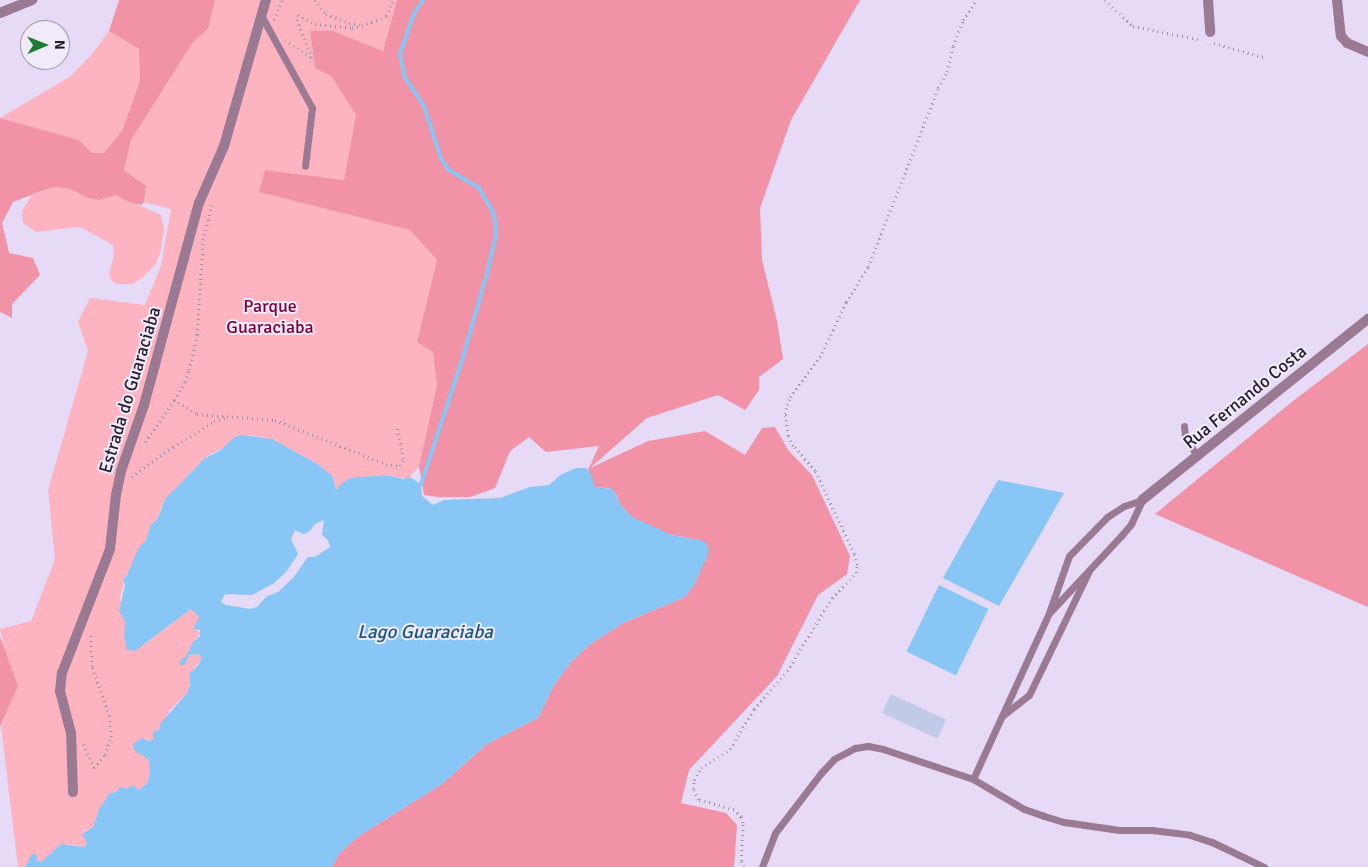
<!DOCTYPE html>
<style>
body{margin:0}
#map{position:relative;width:1368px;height:867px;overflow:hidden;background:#e6daf7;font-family:Signika,sans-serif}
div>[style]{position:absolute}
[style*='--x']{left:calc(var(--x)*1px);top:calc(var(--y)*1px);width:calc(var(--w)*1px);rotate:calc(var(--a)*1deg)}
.green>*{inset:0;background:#feb3c1}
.forest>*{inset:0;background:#f192a6}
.water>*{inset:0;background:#87c6f5;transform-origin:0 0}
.stream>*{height:4px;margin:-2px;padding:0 2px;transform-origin:2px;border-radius:2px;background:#87c6f5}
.building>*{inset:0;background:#c1cae6;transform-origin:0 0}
.path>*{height:2.5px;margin-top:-1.25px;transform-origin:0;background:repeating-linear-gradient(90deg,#9c93a9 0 1px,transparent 0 5px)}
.lane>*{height:7px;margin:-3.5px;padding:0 3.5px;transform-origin:3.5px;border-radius:3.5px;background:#9a7a92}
.street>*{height:10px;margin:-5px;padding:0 5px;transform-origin:5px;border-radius:5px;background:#9a7a92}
span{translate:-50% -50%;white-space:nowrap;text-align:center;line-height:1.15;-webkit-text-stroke:4px #f1eafb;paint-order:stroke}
.park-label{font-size:18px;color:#770132}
.street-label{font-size:18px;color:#221d28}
.water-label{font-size:19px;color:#1a577e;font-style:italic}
.north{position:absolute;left:20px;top:20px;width:50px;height:50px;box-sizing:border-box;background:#f1eafb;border:1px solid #9e98a7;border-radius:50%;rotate:89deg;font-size:14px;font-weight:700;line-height:20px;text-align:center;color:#221d28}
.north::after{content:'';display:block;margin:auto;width:18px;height:22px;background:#1a7e32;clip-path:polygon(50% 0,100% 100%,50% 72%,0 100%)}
</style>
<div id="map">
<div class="green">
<i style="clip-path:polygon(215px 0,397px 0,383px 51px,333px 31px,310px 31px,315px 68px,331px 76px,356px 115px,344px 180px,265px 170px,260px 192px,410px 230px,437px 260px,417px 342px,433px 352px,437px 385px,419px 466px,408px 479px,386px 475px,361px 477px,336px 491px,334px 479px,319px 465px,272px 439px,249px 435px,209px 455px,193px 470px,163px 502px,158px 518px,150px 526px,146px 540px,125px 577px,120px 598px,125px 622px,125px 645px,142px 646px,191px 609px,194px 610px,200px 619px,193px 628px,201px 633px,193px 642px,186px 656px,181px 660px,189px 655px,199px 654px,201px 656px,200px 663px,195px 666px,187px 693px,169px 711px,161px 730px,153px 735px,153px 740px,138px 741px,133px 745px,148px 759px,150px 768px,148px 782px,139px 790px,131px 786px,128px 789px,110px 793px,99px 809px,93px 827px,83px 832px,87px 844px,84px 847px,68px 844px,58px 846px,41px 863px,37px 858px,30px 858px,25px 867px,18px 867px,1px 726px,18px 686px,6px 658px,0 629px,31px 621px,55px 560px,48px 490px,88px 351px,78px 322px,90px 298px,145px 305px,161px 266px,171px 209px,144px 202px,146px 186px,124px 170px,131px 140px,193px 42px,208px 29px)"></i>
<i style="clip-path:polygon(109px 31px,139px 49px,140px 81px,122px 131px,104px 153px,92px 153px,79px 140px,0 118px,71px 76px,93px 53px)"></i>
<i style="clip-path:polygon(56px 187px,70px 189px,88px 198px,99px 200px,116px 195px,161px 215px,164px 229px,160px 253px,156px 264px,142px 278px,132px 284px,117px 284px,111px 280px,109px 274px,114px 255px,113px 245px,82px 228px,76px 227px,36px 232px,23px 223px,22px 211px,31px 196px,44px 190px)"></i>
</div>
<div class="forest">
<i style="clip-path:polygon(119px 0,215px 0,208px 29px,193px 42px,131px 140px,124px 170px,146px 186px,144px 202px,141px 205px,129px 202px,116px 195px,99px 200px,88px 198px,70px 189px,56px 187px,44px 190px,13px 202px,2px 223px,9px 253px,33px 258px,40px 275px,12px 304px,12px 318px,0 312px,0 118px,79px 140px,92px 153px,104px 153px,122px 131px,140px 81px,139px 49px,109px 31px)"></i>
<i style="clip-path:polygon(397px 0,860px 0,791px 120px,760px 208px,762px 260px,777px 321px,783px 359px,759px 377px,759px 390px,745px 410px,718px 395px,647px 418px,590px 468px,648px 441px,705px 431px,745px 455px,762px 428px,775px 427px,788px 450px,812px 475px,850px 556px,847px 574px,818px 595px,777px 676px,689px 770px,681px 803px,726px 813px,737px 825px,734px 867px,332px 867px,338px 855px,356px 838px,442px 784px,487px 744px,538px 718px,554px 685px,571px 662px,589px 645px,623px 623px,685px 597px,694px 585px,700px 572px,704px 541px,672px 535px,649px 527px,632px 517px,620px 504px,616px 494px,609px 488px,595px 487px,588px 470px,599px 446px,546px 452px,529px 437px,510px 451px,495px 488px,470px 497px,438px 497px,424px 495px,419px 466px,437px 385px,433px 352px,417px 342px,437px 260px,410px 230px,259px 192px,265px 170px,344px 180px,356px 115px,331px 76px,315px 68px,310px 31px,333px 31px,383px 51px)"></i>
<i style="clip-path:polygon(1368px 344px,1368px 607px,1155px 514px,1293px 401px)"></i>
<i style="clip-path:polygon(0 637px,18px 686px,0 727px)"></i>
</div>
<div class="water">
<i style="clip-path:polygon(evenodd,243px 435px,272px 439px,319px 465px,333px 477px,336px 490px,343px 482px,351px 478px,386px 475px,403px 479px,409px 477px,421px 484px,422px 496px,433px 505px,444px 500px,500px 498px,530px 487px,549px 485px,562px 474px,576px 468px,586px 468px,591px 474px,595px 487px,613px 489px,620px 504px,632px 517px,672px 535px,704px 541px,709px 548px,707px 557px,694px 585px,685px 597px,623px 623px,589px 645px,571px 662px,554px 685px,538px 718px,487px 744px,442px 784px,356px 838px,338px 855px,332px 867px,25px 867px,32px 854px,35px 853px,38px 861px,41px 862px,61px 844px,84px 847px,87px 844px,82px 834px,93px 827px,99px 809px,110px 793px,116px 792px,120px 787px,127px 789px,133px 785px,139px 790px,148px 782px,150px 768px,148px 759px,135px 751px,133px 744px,142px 738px,148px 741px,153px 740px,153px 731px,160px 730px,160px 724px,187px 693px,190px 685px,190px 673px,200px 663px,201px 656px,198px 654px,189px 655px,186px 663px,182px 666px,179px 662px,186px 656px,193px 642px,200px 636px,200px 630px,193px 629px,199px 617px,191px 609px,135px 651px,127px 650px,124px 637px,125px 622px,119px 611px,125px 585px,123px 579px,127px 575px,138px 549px,146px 540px,150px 526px,158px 518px,165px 499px,205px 458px,221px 450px,234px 437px,243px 435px,324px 520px,322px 535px,328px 540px,330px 547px,315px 557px,308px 557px,293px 578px,278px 592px,267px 596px,257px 607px,250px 609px,226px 605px,221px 602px,225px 594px,252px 595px,274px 583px,286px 572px,298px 554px,291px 539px,295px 530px,303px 534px,309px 532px,315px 524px,324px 520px)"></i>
<i style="clip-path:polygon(998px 480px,1064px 493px,999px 606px,943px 578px)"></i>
<i style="left:939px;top:585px;width:55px;height:74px;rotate:26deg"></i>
</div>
<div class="stream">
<i style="--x:421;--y:484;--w:134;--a:-71.7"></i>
<i style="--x:463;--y:357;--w:91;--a:-74.1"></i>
<i style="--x:488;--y:269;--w:36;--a:-77"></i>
<i style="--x:496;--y:234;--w:20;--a:-96"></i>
<i style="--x:494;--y:214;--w:30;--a:-120"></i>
<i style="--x:479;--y:188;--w:35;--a:-149"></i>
<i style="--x:449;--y:170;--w:14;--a:-126"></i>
<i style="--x:441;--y:159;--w:56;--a:-107.8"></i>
<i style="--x:424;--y:106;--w:34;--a:-124"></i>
<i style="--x:405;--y:78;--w:25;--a:-102"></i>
<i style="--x:400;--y:54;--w:43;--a:-71.1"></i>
<i style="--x:414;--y:13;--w:16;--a:-55"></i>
</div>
<div class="building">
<i style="left:891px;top:694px;width:61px;height:21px;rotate:25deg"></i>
</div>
<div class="path">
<i style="--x:315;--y:0;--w:18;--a:52"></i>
<i style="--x:326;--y:14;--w:25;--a:21"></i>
<i style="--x:349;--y:23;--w:11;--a:10"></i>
<i style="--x:1105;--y:0;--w:38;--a:43"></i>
<i style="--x:1133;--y:26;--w:70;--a:11.5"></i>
<i style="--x:274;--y:20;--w:22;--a:-68"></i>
<i style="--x:285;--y:40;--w:32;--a:34"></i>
<i style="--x:312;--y:58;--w:40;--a:-112"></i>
<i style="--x:297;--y:21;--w:6;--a:-81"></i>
<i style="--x:298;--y:15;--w:19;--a:28"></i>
<i style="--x:315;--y:24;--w:37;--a:6"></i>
<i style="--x:352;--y:28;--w:30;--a:-17"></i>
<i style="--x:381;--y:19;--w:6;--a:-31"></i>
<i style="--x:386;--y:16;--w:17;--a:-66"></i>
<i style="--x:1214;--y:43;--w:55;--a:15.8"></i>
<i style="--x:174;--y:400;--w:27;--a:31"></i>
<i style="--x:197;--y:414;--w:78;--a:4.4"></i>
<i style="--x:275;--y:420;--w:119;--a:21.6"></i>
<i style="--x:386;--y:464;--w:14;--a:8"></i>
<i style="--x:400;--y:466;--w:8;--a:-67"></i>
<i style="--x:403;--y:459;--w:33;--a:-101"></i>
<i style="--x:145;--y:442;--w:51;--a:-55.4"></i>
<i style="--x:174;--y:400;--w:21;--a:-59"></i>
<i style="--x:185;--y:382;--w:13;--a:-72"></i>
<i style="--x:189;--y:370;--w:36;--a:-77"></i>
<i style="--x:197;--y:335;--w:95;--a:-86.4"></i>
<i style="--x:203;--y:240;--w:36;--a:-76"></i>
<i style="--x:132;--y:477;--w:51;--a:-36.2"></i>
<i style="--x:173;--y:447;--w:49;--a:-32.4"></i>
<i style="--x:214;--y:421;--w:13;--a:-18"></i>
<i style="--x:84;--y:744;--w:26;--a:67"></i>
<i style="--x:94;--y:768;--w:17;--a:-50"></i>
<i style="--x:105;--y:755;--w:19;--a:-72"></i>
<i style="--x:111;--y:737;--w:21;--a:-95"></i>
<i style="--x:109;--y:716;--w:52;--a:-109.1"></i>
<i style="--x:92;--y:667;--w:33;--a:-93"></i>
<i style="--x:744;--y:867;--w:7;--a:-117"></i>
<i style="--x:741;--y:861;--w:38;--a:-87"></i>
<i style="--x:743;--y:823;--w:6;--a:-108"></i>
<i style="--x:741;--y:817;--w:10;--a:-135"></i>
<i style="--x:734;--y:810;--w:37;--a:-164"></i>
<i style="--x:698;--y:800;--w:12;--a:-114"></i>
<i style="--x:693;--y:789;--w:9;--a:-84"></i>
<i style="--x:694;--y:780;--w:14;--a:-60"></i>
<i style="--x:701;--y:768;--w:35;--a:-33"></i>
<i style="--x:730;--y:749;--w:47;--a:-59"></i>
<i style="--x:754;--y:709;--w:50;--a:-49"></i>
<i style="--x:787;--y:671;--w:86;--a:-58.3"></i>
<i style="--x:832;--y:598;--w:35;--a:-46"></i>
<i style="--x:856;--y:573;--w:8;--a:-83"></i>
<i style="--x:857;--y:565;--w:11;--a:-105"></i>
<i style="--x:854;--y:554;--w:92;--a:-115.2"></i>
<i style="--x:815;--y:471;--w:33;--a:-131"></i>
<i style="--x:793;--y:446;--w:11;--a:-117"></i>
<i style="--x:788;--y:436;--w:22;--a:-98"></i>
<i style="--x:785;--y:414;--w:9;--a:-77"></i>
<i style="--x:787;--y:405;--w:9;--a:-69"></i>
<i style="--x:790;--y:397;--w:54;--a:-54"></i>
<i style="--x:822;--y:353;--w:56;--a:-64.8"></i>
<i style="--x:846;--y:302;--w:41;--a:-57.8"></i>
<i style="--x:868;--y:267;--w:192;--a:-68.6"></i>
<i style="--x:938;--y:88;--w:18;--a:-61"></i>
<i style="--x:947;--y:72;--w:27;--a:-77"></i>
<i style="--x:953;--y:46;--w:28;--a:-69"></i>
<i style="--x:963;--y:20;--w:24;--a:-57"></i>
</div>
<div class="lane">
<i style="--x:262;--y:17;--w:104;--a:61.2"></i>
<i style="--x:312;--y:108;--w:58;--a:96.9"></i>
<i style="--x:1184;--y:426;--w:9;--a:84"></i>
<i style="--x:1185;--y:435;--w:25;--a:61"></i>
<i style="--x:1051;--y:611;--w:103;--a:-47"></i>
<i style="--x:1121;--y:536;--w:16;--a:-50"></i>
<i style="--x:1131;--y:524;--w:26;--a:-65"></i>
<i style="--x:1002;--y:716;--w:34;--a:-38"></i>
<i style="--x:1029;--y:695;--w:136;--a:-64.2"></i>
<i style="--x:973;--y:779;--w:59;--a:30.5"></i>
<i style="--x:1024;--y:809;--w:21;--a:19"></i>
<i style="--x:1044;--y:816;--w:21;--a:17"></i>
<i style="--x:1064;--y:822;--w:56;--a:8.3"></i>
<i style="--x:1119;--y:830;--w:33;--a:0"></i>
<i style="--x:1152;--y:830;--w:38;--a:7"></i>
<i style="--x:1190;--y:835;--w:23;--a:18"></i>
<i style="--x:1212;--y:842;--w:58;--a:25.7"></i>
<i style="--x:762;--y:867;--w:36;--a:-69"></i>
<i style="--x:775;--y:833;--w:76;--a:-52.5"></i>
<i style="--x:821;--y:773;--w:19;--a:-47"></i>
<i style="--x:834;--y:759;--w:24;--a:-28"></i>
<i style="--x:855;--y:748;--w:13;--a:-9"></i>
<i style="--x:868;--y:746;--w:15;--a:11"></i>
<i style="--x:883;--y:749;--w:95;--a:18.4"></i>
<i style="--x:973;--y:779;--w:183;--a:-65.4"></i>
<i style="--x:1049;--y:613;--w:60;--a:-70.7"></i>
<i style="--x:1069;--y:556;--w:54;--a:-45.7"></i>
<i style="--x:1107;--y:517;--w:20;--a:-33"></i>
<i style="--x:1124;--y:506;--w:19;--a:-18"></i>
</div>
<div class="street">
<i style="--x:1208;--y:0;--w:32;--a:86"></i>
<i style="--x:1337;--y:0;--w:36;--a:84"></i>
<i style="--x:1341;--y:36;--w:9;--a:49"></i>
<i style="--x:1347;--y:43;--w:23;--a:23"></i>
<i style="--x:0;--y:13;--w:35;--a:-22"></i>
<i style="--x:1142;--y:500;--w:290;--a:-38.7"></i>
<i style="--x:73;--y:792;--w:59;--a:-91.9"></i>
<i style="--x:71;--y:733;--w:43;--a:-104.7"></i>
<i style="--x:60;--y:691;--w:18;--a:-84"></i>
<i style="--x:62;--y:673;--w:133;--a:-68.8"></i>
<i style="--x:110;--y:549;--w:54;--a:-83.7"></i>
<i style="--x:116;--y:495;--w:25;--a:-78"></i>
<i style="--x:121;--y:471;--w:70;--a:-70.8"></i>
<i style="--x:144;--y:405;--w:209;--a:-74.8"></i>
<i style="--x:199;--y:203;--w:62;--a:-66.3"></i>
<i style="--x:224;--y:146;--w:152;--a:-74"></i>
</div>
<div class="park-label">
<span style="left:270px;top:317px">Parque<br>Guaraciaba</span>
</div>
<div class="street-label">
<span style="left:130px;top:390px;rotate:-73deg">Estrada do Guaraciaba</span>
<span style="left:1245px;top:397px;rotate:-39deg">Rua Fernando Costa</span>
</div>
<div class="water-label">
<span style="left:425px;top:633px">Lago Guaraciaba</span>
</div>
<div class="north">N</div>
</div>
